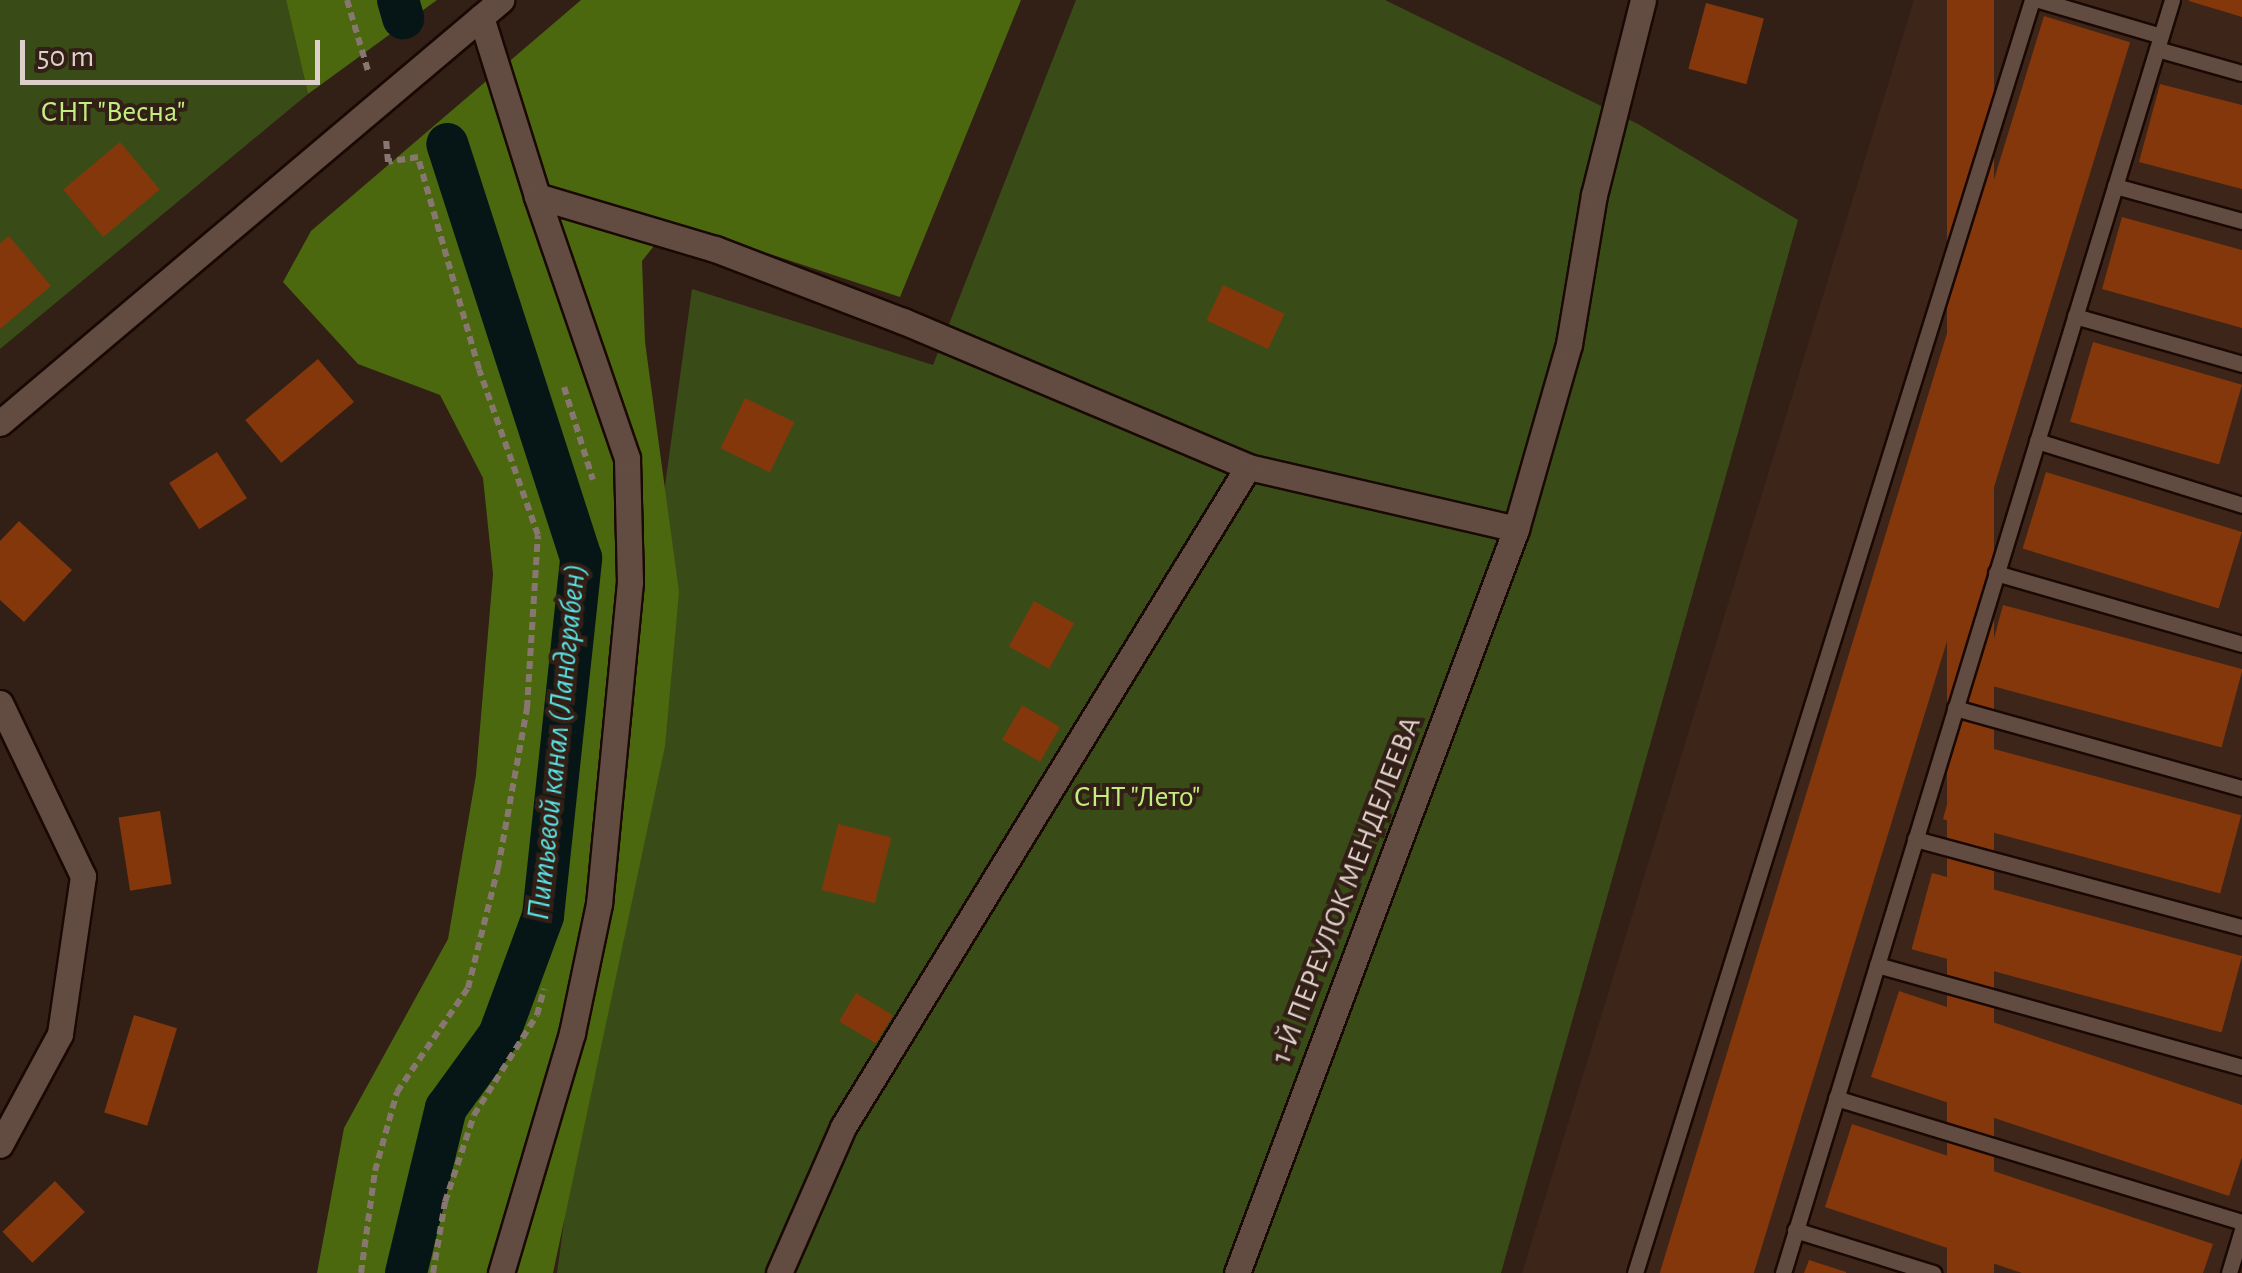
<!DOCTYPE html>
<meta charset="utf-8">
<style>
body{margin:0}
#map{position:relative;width:2242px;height:1273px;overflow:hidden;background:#321f16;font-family:"Alegreya Sans",sans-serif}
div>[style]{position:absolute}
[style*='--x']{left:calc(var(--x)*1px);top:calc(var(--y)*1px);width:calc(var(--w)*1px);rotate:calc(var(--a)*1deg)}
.built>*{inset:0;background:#3e2519}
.green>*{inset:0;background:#394c17}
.forest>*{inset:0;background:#4b680e}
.canal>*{height:42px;margin:-21px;padding:0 21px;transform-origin:21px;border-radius:21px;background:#061617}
.building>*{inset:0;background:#83370a;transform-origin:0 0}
.path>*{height:6px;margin-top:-3px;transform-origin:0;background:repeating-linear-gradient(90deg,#877770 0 8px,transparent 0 13px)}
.roads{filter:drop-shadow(2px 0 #190803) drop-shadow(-2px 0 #190803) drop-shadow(0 2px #190803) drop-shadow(0 -2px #190803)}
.service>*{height:15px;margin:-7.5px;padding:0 7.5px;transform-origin:7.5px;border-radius:7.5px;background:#624c42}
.minor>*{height:25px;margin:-12.5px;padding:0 12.5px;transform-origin:12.5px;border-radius:12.5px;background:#624c42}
.tertiary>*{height:25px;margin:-12.5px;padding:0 12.5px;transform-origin:12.5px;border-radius:12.5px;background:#624c42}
span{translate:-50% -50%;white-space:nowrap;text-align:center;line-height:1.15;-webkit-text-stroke:8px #321f16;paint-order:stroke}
.park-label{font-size:30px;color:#c2ee7f}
.street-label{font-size:30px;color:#ddd0ca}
.water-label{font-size:32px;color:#59e2e4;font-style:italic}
.scale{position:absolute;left:20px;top:40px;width:300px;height:45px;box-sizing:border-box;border:5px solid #ddd0ca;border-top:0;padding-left:12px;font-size:30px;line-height:35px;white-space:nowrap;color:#ddd0ca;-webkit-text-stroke:8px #321f16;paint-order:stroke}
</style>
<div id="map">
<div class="built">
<i style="clip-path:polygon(1914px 0,2242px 0,2242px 1273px,1522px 1273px)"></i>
</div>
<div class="green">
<i style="clip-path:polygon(0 0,286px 0,308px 94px,0 349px)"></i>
<i style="clip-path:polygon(1076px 0,1385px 0,1638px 124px,1798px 220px,1501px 1273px,557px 1273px,692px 289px,933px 365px)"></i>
</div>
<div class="forest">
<i style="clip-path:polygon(286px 0,437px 0,308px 94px)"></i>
<i style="clip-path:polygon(581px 0,1021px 0,900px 297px,673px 222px,642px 261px,645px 342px,679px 592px,665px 746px,553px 1273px,317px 1273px,344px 1128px,448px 939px,476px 775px,493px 574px,483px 478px,440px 395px,358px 364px,283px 282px,311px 231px)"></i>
</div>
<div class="canal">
<i style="--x:398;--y:0;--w:19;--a:74"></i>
<i style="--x:406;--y:1273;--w:170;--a:-76.4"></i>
<i style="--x:446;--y:1108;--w:90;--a:-54"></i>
<i style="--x:499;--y:1035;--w:127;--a:-69.7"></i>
<i style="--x:543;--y:916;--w:360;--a:-83.9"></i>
<i style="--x:581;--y:558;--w:435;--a:-107.9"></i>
</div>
<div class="building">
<i style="left:1947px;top:0;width:47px;height:1334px"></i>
<i style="clip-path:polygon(2242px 0,2242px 17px,2189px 1px,2189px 0)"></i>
<i style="left:1706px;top:3px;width:60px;height:68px;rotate:15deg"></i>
<i style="left:2044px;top:16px;width:90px;height:1316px;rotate:17deg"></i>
<i style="clip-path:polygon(2160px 84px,2242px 105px,2242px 189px,2139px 162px)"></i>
<i style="left:120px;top:142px;width:62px;height:74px;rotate:50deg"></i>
<i style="clip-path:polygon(2122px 217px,2242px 250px,2242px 328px,2102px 289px)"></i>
<i style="clip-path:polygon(9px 236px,51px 286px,0 329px,0 243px)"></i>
<i style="left:1223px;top:285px;width:68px;height:39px;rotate:25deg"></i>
<i style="left:2093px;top:342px;width:155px;height:83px;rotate:16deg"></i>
<i style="left:318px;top:359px;width:56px;height:95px;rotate:50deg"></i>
<i style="left:745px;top:398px;width:55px;height:56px;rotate:26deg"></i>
<i style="left:217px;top:452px;width:55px;height:57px;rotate:57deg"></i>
<i style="left:2046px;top:472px;width:205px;height:80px;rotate:17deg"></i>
<i style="clip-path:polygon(19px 521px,72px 570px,24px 622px,0 600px,0 541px)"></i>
<i style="left:1034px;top:601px;width:46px;height:52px;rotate:29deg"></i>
<i style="left:2003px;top:605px;width:248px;height:81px;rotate:15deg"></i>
<i style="left:1022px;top:705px;width:44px;height:40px;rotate:30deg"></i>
<i style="left:1964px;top:741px;width:287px;height:81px;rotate:15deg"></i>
<i style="left:160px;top:811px;width:74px;height:42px;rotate:81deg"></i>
<i style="left:838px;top:824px;width:55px;height:68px;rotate:14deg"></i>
<i style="left:1932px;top:873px;width:321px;height:79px;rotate:15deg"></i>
<i style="clip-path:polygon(1899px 991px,2242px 1105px,2242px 1157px,2229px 1196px,1871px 1077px)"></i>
<i style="left:856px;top:993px;width:43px;height:33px;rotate:31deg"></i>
<i style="left:134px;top:1015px;width:45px;height:102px;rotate:17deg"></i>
<i style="clip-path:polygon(1852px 1124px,2213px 1244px,2203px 1273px,2022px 1273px,1825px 1207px)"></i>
<i style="left:55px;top:1181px;width:43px;height:73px;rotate:46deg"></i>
<i style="clip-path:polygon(1809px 1260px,1846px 1272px,1846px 1273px,1804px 1273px)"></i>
</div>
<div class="path">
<i style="--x:347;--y:0;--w:74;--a:73.5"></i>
<i style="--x:564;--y:387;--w:97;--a:72.7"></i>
<i style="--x:361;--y:1273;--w:103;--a:-82.2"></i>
<i style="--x:375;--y:1171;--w:82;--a:-74.4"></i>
<i style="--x:397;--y:1092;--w:126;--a:-55.7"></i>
<i style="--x:468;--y:988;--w:124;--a:-76"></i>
<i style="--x:498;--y:868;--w:163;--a:-79.7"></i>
<i style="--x:527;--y:708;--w:173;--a:-86.4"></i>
<i style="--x:538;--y:535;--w:176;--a:-109.6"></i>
<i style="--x:479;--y:369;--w:221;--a:-106.1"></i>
<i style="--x:418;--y:157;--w:30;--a:171"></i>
<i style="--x:388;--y:162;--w:22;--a:-95"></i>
<i style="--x:433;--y:1273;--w:72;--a:-80.4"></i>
<i style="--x:445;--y:1202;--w:92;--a:-71.6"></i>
<i style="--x:474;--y:1115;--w:118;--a:-57.8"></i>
<i style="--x:537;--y:1015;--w:27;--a:-75"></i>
</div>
<div class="roads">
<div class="service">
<i style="--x:2039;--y:0;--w:127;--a:16.4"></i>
<i style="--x:2157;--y:49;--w:88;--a:15.8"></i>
<i style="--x:2115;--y:186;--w:132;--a:15.4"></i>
<i style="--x:2075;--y:316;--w:174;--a:16"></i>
<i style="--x:2037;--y:441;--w:215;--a:17.3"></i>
<i style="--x:1996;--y:573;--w:256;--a:16.1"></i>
<i style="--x:1955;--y:708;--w:298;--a:15.6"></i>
<i style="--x:1915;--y:839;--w:339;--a:15.1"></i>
<i style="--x:1877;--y:965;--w:379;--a:15.6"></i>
<i style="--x:1836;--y:1098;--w:425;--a:17"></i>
<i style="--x:1795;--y:1230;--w:145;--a:17.3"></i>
<i style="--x:1635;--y:1273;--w:1333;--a:-72.68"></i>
<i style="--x:1783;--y:1273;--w:1331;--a:-73.01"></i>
<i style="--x:2229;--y:1273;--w:45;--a:-73.2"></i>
</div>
<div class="minor">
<i style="--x:481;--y:17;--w:188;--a:72.6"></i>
<i style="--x:537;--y:196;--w:186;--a:16.6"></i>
<i style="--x:715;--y:249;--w:201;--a:21"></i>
<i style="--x:903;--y:321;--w:375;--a:22.9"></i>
<i style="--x:1248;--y:467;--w:275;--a:13"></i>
<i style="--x:0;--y:703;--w:192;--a:64.4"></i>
<i style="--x:83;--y:876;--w:160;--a:98.3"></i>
<i style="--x:60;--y:1034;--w:126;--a:118.4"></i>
<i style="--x:501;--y:1273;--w:250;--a:-73.5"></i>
<i style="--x:572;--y:1033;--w:132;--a:-78.2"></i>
<i style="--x:599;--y:904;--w:323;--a:-84.5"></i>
<i style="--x:630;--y:582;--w:124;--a:-91.4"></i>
<i style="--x:627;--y:458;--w:277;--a:-109"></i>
<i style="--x:779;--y:1273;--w:159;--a:-66.3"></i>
<i style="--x:843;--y:1127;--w:774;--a:-58.47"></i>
<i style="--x:1237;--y:1273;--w:795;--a:-69.44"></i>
<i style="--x:1516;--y:529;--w:192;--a:-74"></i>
<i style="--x:1569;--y:344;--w:151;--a:-80.5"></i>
<i style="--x:1594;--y:195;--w:201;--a:-75.9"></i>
</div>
<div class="tertiary">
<i style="--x:0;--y:423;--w:656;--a:-40.17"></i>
</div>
</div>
<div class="park-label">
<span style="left:113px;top:112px">СНТ "Весна"</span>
<span style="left:1137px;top:797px">СНТ "Лето"</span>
</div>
<div class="street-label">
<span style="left:1346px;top:890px;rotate:-69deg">1-Й ПЕРЕУЛОК МЕНДЕЛЕЕВА</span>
</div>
<div class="water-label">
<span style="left:557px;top:742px;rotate:-84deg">Питьевой канал (Ландграбен)</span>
</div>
<div class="scale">50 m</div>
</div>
